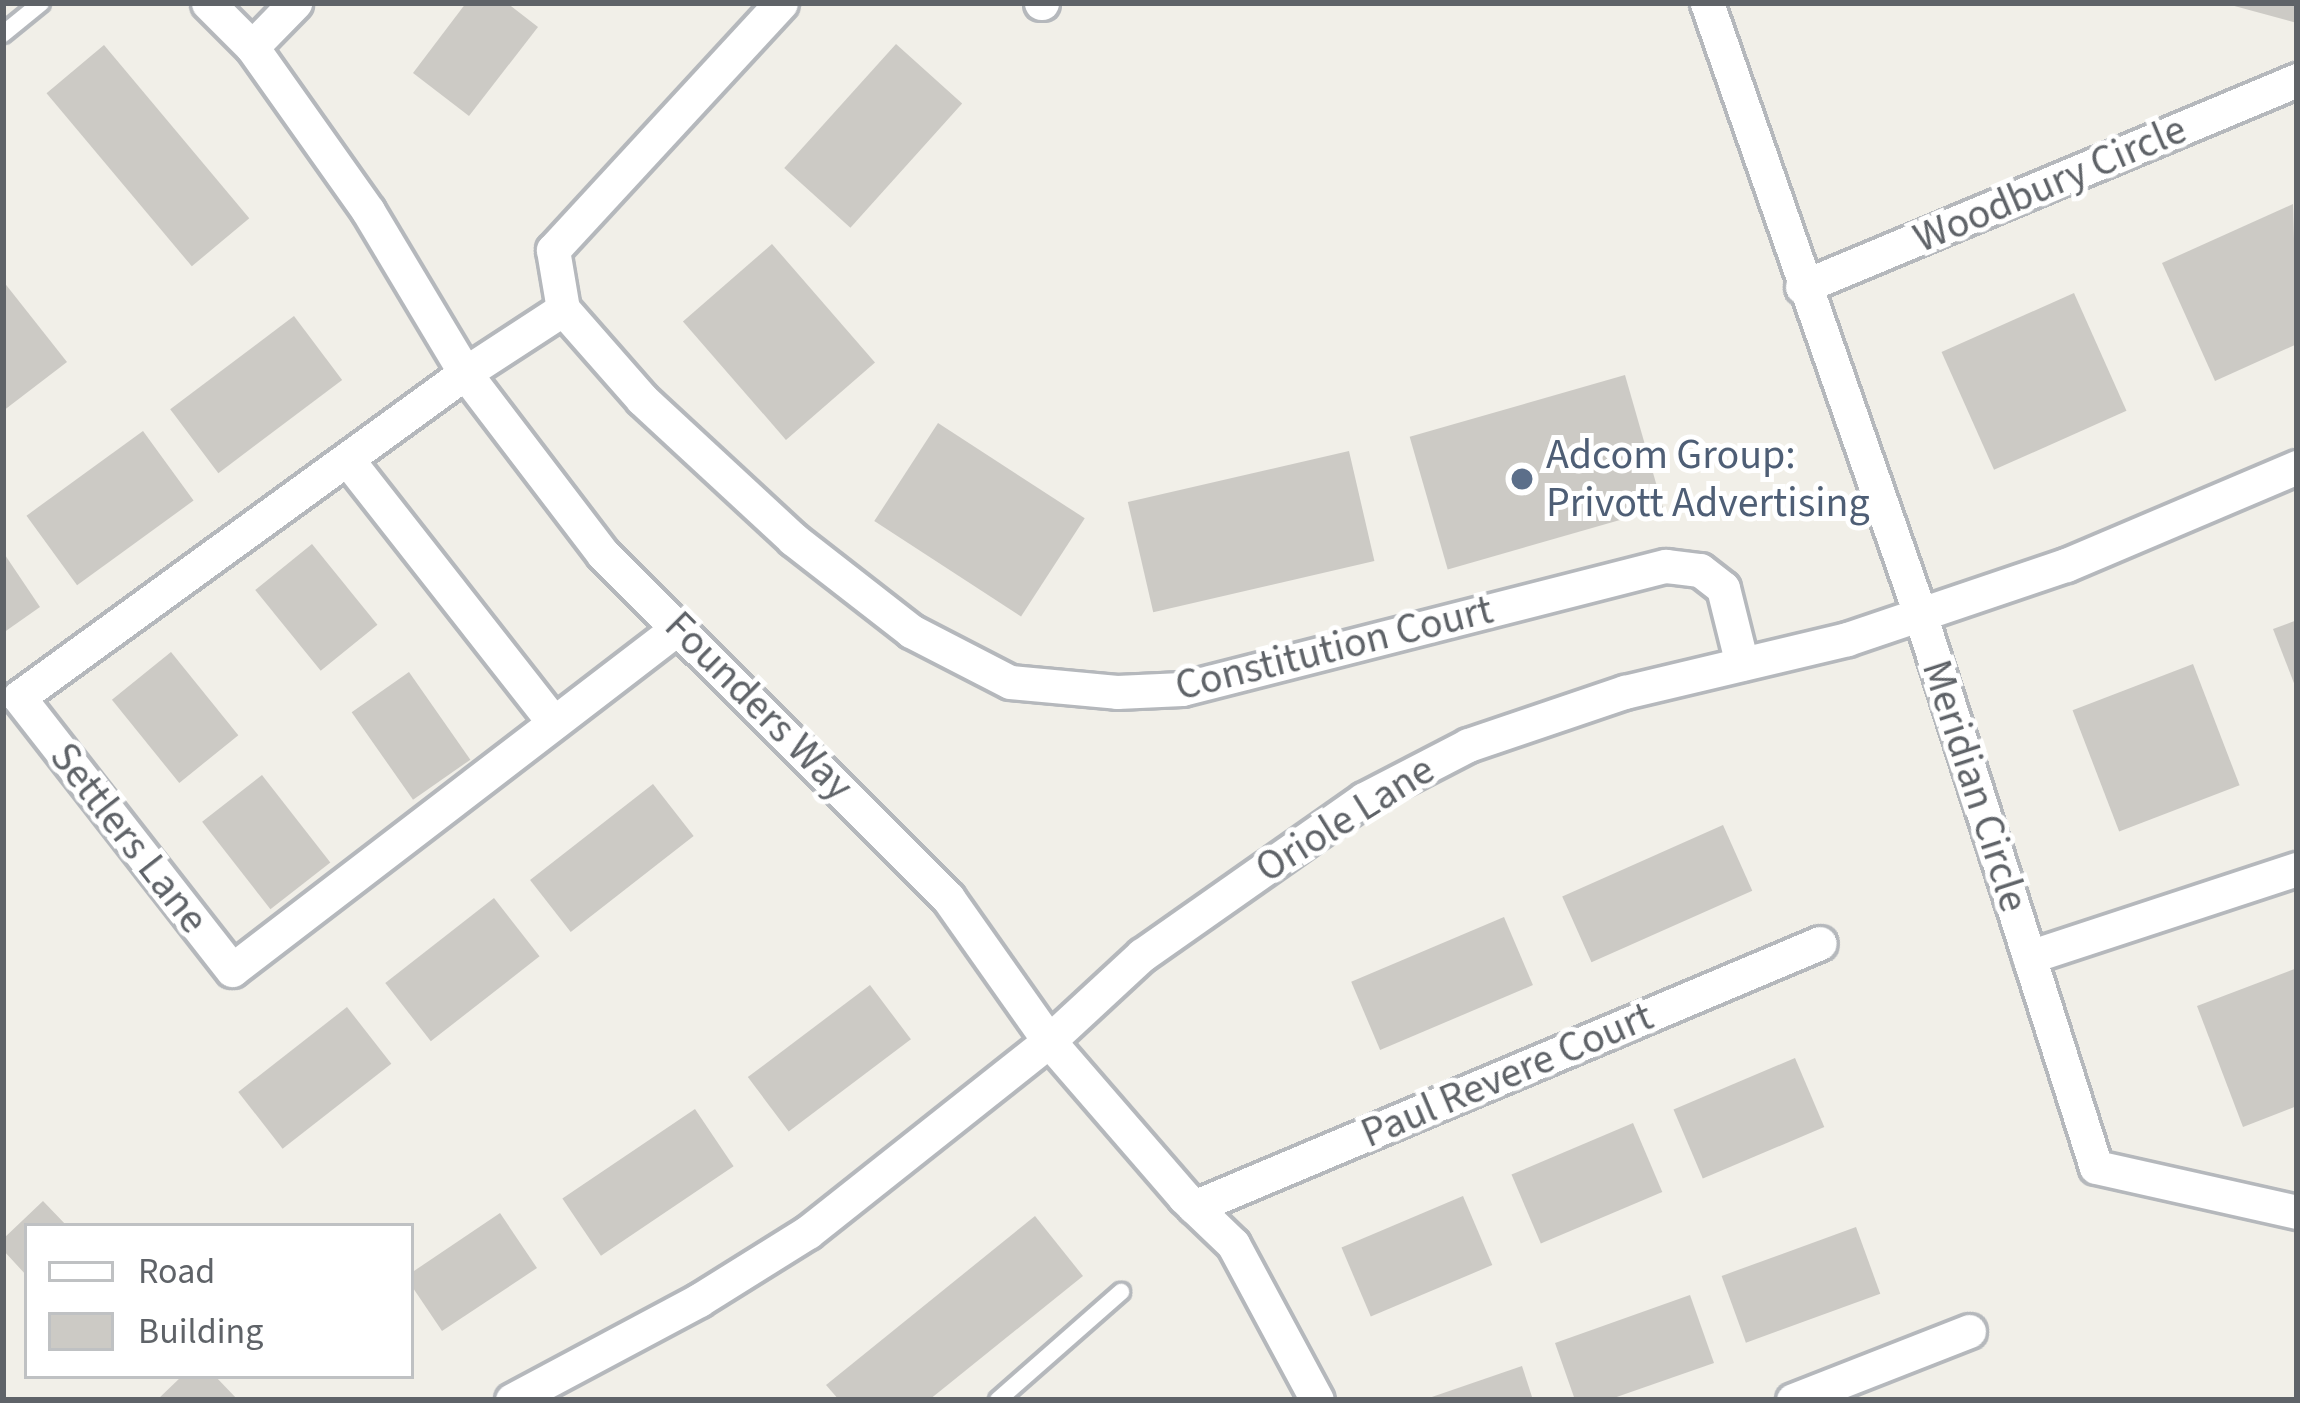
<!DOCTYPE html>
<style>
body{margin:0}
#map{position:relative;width:2300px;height:1403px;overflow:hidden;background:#f1efe8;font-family:"Source Sans 3",sans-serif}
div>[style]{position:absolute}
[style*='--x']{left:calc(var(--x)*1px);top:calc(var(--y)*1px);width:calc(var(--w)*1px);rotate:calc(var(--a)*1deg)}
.building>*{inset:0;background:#cccac5;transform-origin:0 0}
.roads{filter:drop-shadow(3px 0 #b5b8bc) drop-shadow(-3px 0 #b5b8bc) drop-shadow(0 3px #b5b8bc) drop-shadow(0 -3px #b5b8bc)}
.service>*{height:16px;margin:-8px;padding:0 8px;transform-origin:8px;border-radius:8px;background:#fff}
.minor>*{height:33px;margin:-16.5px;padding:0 16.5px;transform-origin:16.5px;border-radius:16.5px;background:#fff}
.dots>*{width:33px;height:33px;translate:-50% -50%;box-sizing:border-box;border:6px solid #fff;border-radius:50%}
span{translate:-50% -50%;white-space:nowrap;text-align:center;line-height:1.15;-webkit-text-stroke:10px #fff;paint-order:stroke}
.street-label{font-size:42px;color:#5f6368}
.service-label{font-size:42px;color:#4e5e75}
.left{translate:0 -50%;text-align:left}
.frame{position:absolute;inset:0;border:6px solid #5f6368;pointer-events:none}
.legend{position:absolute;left:24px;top:1223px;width:390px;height:156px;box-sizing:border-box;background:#fff;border:3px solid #bfc1c3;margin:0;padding:15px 21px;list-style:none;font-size:36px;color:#5f6368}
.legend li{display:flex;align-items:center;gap:24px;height:60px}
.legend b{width:60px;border:3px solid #bfc1c3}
</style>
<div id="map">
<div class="building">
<i style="clip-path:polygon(466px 3px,507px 3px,538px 27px,469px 116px,413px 73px)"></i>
<i style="clip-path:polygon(2228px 3px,2297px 3px,2297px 23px,2227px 4px)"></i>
<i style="left:896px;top:44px;width:89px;height:167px;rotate:42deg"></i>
<i style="left:104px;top:45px;width:226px;height:75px;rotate:50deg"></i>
<i style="clip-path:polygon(2293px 204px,2297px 344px,2215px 381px,2162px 263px)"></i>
<i style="left:772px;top:244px;width:157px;height:118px;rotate:49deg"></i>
<i style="clip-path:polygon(3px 281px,67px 362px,3px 411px)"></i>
<i style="left:2074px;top:293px;width:129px;height:145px;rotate:66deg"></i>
<i style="left:294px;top:316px;width:80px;height:155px;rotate:53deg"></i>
<i style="left:1625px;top:375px;width:138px;height:224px;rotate:74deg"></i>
<i style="left:938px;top:423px;width:175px;height:117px;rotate:33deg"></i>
<i style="left:143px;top:431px;width:86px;height:144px;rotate:54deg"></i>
<i style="left:1349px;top:451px;width:113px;height:227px;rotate:77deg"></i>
<i style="left:312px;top:544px;width:104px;height:73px;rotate:51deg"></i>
<i style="clip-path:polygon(3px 552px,40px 607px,3px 633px)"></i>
<i style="clip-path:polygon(2297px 620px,2297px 691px,2273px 629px)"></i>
<i style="left:171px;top:652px;width:107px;height:76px;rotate:51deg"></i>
<i style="left:2193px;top:664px;width:130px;height:129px;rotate:69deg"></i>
<i style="left:409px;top:672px;width:107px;height:70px;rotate:55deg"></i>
<i style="left:262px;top:775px;width:111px;height:76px;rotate:52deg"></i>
<i style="left:653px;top:784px;width:66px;height:156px;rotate:52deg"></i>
<i style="left:1723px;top:825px;width:72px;height:176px;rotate:66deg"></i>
<i style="left:494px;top:898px;width:74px;height:138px;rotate:52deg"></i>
<i style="left:1504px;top:917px;width:74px;height:166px;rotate:67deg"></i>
<i style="clip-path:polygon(2297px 968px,2297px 1106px,2243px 1127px,2197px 1006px)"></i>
<i style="left:870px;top:985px;width:68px;height:153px;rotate:53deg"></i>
<i style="left:347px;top:1007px;width:72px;height:138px;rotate:52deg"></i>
<i style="left:1795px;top:1058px;width:75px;height:132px;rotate:67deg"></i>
<i style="left:695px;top:1109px;width:69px;height:160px;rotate:56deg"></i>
<i style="left:1633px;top:1123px;width:75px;height:132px;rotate:67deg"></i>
<i style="left:1463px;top:1196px;width:75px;height:132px;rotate:67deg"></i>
<i style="clip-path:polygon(43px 1201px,67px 1226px,27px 1226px,27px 1276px,3px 1250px,3px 1239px)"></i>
<i style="clip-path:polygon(500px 1213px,537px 1268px,442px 1331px,411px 1285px,411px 1273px)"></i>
<i style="clip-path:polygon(1035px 1216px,1083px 1276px,929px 1400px,839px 1400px,826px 1385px)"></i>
<i style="left:1856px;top:1227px;width:71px;height:143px;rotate:70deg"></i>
<i style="clip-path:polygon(1690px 1295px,1714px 1363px,1608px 1400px,1575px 1400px,1555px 1343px)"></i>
<i style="clip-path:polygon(1522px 1366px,1533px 1400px,1426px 1400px,1426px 1399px)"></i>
<i style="clip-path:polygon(182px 1376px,215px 1376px,238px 1400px,157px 1400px)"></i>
</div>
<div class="roads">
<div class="service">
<i style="--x:3;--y:34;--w:49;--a:-39.2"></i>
<i style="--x:998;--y:1400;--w:164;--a:-41.3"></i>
</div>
<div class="minor">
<i style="--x:208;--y:3;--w:62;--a:45"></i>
<i style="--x:252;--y:47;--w:201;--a:54.7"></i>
<i style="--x:368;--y:211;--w:189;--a:59.1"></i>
<i style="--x:465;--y:373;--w:228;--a:52.7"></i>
<i style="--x:603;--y:554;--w:487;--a:44.9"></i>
<i style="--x:948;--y:898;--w:175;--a:54.8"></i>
<i style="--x:1049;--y:1041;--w:206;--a:49.1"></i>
<i style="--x:1184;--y:1197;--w:68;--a:43.8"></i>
<i style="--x:1233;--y:1244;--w:177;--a:61.7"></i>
<i style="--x:1041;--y:3;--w:1;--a:0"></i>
<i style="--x:1707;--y:3;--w:647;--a:70.78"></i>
<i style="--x:1920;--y:614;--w:580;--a:72.35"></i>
<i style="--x:2096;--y:1167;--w:206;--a:12.6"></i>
<i style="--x:252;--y:47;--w:62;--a:-45.7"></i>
<i style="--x:1802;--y:287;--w:537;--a:-22.69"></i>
<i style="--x:563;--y:309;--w:120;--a:48.7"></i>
<i style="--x:642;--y:399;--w:206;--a:42.8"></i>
<i style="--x:793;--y:539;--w:150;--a:37.9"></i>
<i style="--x:911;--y:631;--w:111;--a:27.3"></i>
<i style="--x:1010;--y:682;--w:107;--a:5.3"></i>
<i style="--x:1117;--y:692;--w:65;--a:-2.6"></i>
<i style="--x:1182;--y:689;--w:499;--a:-14.3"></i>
<i style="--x:1666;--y:566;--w:34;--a:7"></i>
<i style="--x:1700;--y:570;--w:29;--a:38"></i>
<i style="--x:1723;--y:588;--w:78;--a:76"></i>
<i style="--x:347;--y:459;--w:335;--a:51.9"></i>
<i style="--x:679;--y:627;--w:563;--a:142.5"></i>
<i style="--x:232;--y:970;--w:346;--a:-128"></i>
<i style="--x:19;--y:697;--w:551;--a:-36"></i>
<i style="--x:465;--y:373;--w:117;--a:-33.1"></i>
<i style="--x:563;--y:309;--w:60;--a:-99.6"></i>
<i style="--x:553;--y:250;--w:336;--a:-47.3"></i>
<i style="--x:2029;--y:957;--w:282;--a:-18.2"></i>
<i style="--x:1194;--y:1207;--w:679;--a:-22.87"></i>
<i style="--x:512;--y:1400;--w:212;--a:-28.1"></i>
<i style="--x:699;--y:1300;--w:128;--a:-32"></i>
<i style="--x:808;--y:1232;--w:308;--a:-38.4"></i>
<i style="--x:1049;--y:1041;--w:127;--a:-42.8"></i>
<i style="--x:1142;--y:955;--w:271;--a:-35.1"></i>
<i style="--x:1364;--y:799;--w:117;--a:-27.4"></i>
<i style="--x:1468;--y:745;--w:166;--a:-18.7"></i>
<i style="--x:1625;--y:692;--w:228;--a:-13.4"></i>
<i style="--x:1847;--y:639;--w:231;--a:-18.7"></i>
<i style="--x:2066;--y:565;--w:251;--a:-23"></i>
<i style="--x:1793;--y:1400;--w:189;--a:-21.4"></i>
</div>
</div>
<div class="dots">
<i style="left:1522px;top:479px;background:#5c6f8a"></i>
</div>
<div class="street-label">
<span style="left:2050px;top:184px;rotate:-23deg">Woodbury Circle</span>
<span style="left:1334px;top:648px;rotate:-14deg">Constitution Court</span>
<span style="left:759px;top:706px;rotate:45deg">Founders Way</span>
<span style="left:1975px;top:786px;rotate:72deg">Meridian Circle</span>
<span style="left:1345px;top:819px;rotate:-32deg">Oriole Lane</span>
<span style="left:129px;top:838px;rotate:52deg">Settlers Lane</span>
<span style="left:1507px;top:1075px;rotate:-23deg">Paul Revere Court</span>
</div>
<div class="service-label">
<span class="left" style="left:1546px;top:479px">Adcom Group:<br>Privott Advertising</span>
</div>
<div class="frame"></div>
<ul class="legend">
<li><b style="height:15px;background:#fff"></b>Road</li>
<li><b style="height:33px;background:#cccac5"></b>Building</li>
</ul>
</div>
